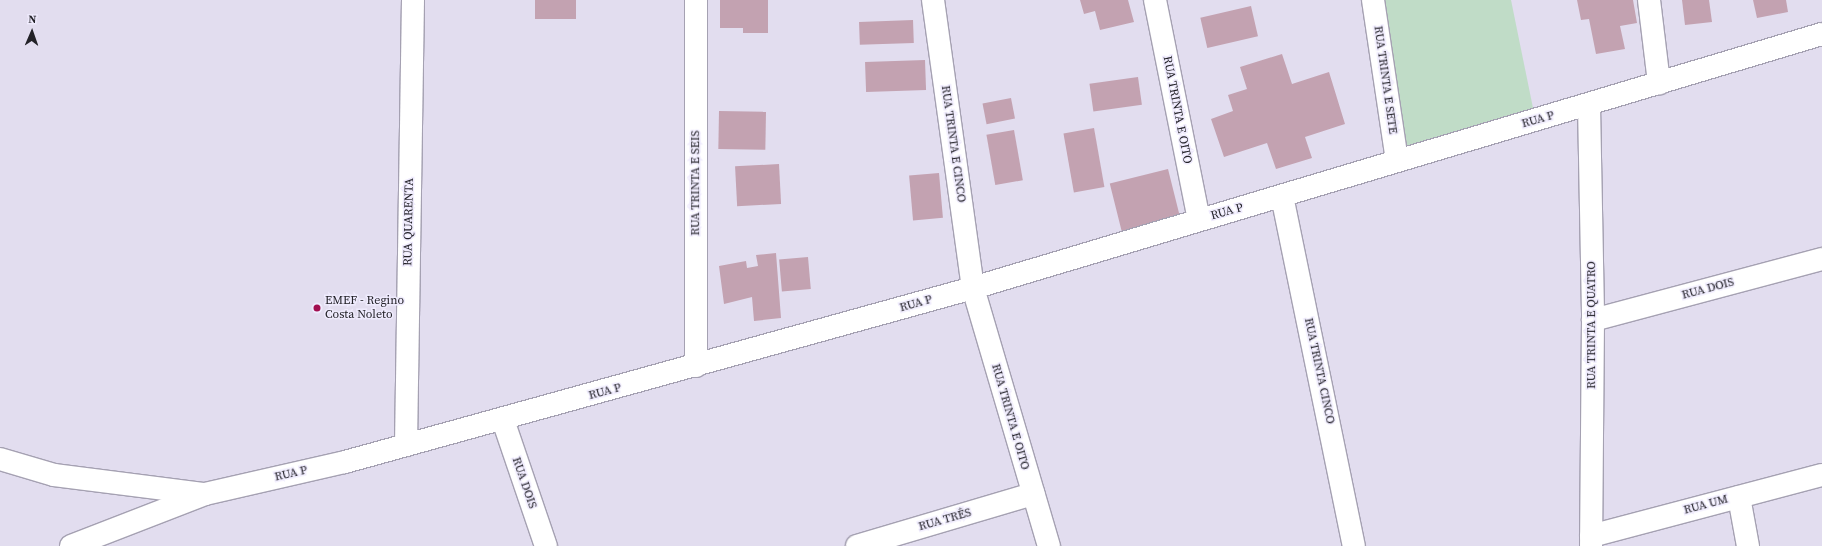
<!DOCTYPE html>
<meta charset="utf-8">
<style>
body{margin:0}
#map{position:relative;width:1822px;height:546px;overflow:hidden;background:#e2ddef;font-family:"Source Serif 4",serif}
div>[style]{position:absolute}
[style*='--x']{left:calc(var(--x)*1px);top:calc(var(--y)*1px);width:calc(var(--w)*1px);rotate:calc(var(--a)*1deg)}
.green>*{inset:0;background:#c0dcc7}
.building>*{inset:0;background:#c3a2b1;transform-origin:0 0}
.roads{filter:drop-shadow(1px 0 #a5a1b2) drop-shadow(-1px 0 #a5a1b2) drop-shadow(0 1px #a5a1b2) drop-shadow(0 -1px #a5a1b2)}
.street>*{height:22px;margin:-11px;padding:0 11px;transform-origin:11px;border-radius:11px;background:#fff}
.secondary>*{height:22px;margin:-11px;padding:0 11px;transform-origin:11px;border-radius:11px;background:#fff}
.dots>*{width:11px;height:11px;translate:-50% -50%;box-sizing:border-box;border:2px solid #efebfd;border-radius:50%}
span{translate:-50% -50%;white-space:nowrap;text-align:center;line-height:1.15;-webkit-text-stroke:3px #efebfd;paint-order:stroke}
.street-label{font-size:12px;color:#232228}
.poi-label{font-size:12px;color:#232228}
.left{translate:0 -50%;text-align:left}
.north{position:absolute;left:12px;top:12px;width:40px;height:40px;-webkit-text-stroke:3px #efebfd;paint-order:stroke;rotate:2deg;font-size:11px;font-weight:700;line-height:16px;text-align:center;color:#232228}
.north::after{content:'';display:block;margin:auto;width:14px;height:18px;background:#232228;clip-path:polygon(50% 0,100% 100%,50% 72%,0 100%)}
</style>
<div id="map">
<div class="green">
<i style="clip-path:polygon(1384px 0,1511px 0,1533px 108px,1406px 147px)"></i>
</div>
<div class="building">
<i style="left:535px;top:0;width:41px;height:19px"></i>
<i style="clip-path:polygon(720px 0,768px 0,768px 33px,743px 33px,743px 28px,720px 28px)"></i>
<i style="clip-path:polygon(1080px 0,1128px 0,1134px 22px,1100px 30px,1095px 11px,1084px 14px)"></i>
<i style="clip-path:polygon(1577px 0,1633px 0,1637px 23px,1620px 26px,1625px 49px,1596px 54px,1589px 19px,1581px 20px)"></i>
<i style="clip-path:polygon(1682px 0,1709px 0,1712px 22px,1685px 25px)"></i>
<i style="clip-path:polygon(1753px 0,1786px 0,1788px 12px,1757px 18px)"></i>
<i style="left:1251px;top:6px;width:31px;height:52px;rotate:77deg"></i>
<i style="left:913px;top:20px;width:23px;height:54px;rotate:88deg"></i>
<i style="clip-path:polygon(1282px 54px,1292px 84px,1329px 72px,1345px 124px,1305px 137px,1312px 158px,1276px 169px,1267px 143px,1224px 157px,1211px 119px,1233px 111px,1228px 95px,1247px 89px,1240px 67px)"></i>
<i style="left:925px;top:60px;width:30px;height:60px;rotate:88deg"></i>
<i style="left:1138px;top:77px;width:28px;height:49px;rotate:82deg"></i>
<i style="left:1011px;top:98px;width:21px;height:29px;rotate:79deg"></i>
<i style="left:719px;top:111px;width:47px;height:38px;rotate:1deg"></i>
<i style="left:1094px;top:128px;width:60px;height:31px;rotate:80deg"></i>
<i style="left:1014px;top:130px;width:51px;height:28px;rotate:80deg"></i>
<i style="left:779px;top:164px;width:40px;height:44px;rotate:87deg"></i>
<i style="left:1168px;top:169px;width:49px;height:60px;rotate:76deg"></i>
<i style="left:939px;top:173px;width:45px;height:30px;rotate:85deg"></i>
<i style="clip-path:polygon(776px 253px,781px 318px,754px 321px,752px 297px,724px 304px,719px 266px,746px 261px,747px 268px,758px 266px,756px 255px)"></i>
<i style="left:808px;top:257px;width:32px;height:29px;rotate:85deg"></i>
</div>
<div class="roads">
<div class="street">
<i style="--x:696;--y:0;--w:366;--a:90"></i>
<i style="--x:933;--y:0;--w:291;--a:82.1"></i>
<i style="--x:973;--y:288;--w:269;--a:73.6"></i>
<i style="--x:1155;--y:0;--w:224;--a:78.7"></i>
<i style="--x:1373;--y:0;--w:162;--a:81.5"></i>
<i style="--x:1649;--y:0;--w:84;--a:83.1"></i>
<i style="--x:1589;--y:105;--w:215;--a:88.9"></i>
<i style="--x:1593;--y:320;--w:226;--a:90.5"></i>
<i style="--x:1282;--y:196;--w:357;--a:78.4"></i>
<i style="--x:1593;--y:320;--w:237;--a:-14.9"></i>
<i style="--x:503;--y:420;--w:133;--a:71.2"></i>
<i style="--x:406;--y:445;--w:445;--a:-89.1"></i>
<i style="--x:0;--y:459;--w:56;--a:16.5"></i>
<i style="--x:54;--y:475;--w:152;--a:7.2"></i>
<i style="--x:1739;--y:497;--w:50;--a:79.6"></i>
<i style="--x:1591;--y:536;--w:239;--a:-14.8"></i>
<i style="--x:857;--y:546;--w:184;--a:-16.5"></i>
</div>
<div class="secondary">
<i style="--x:71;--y:546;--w:144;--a:-21.2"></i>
<i style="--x:205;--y:494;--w:144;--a:-12.9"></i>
<i style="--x:345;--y:462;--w:652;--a:-15.49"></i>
<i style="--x:973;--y:288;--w:886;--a:-16.66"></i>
</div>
</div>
<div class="dots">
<i style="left:317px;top:308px;background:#a20e50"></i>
</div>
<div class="street-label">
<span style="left:1385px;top:80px;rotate:82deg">RUA TRINTA E SETE</span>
<span style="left:1177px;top:110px;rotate:79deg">RUA TRINTA E OITO</span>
<span style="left:1538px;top:120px;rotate:-16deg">RUA P</span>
<span style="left:953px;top:144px;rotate:82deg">RUA TRINTA E CINCO</span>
<span style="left:696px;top:183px;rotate:-90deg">RUA TRINTA E SEIS</span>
<span style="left:1227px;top:212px;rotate:-16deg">RUA P</span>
<span style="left:409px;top:222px;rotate:-89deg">RUA QUARENTA</span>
<span style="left:1708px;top:289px;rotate:-15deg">RUA DOIS</span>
<span style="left:916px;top:304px;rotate:-16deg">RUA P</span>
<span style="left:1592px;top:325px;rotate:-90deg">RUA TRINTA E QUATRO</span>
<span style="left:1319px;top:371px;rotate:78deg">RUA TRINTA CINCO</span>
<span style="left:605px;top:392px;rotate:-15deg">RUA P</span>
<span style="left:1010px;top:417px;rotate:74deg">RUA TRINTA E OITO</span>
<span style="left:291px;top:474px;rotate:-13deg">RUA P</span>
<span style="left:524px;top:483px;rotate:71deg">RUA DOIS</span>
<span style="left:1706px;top:505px;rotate:-15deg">RUA UM</span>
<span style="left:945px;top:520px;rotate:-16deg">RUA TRÊS</span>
</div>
<div class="poi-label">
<span class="left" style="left:325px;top:308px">EMEF - Regino<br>Costa Noleto</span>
</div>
<div class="north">N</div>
</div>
